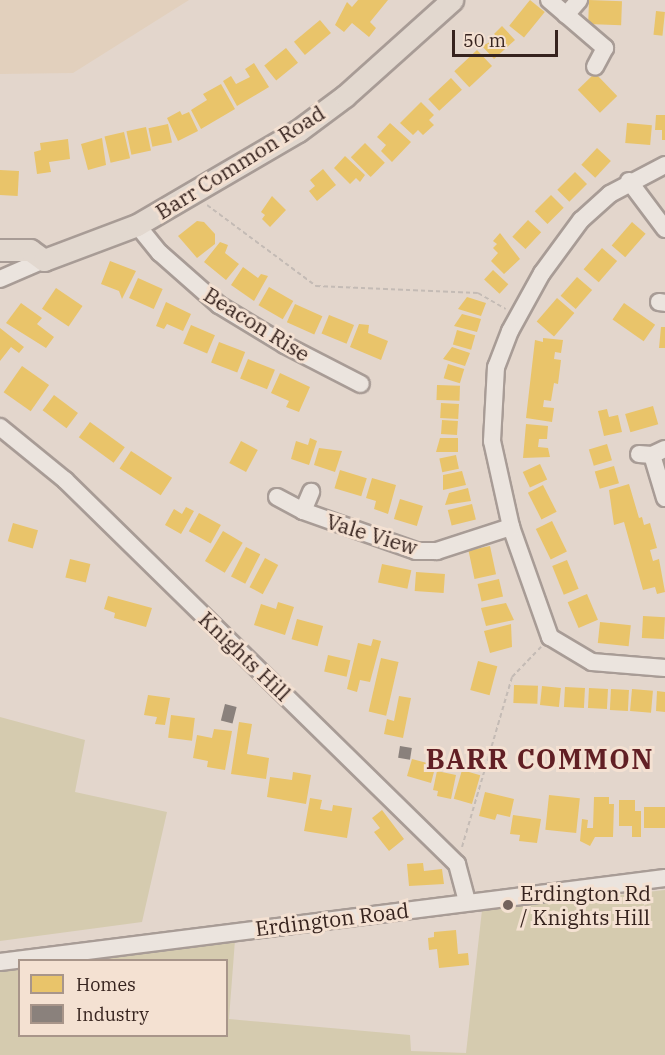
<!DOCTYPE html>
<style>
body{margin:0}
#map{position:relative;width:665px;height:1055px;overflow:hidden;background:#e3d6cc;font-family:"IBM Plex Serif",serif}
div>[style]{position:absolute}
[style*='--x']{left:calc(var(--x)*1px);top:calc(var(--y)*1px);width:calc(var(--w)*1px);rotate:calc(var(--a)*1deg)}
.farmland>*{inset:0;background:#e2d0bd}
.green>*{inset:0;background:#d5cbaf}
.homes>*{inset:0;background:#e9c46a;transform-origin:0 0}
.industry>*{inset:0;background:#8a817c;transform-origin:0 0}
.path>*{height:2px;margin-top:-1px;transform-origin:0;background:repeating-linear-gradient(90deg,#c4bbb5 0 4.5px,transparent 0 7.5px)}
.roads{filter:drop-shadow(2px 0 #a89c96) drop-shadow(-2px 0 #a89c96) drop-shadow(0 2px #a89c96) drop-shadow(0 -2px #a89c96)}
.minor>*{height:16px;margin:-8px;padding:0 8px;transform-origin:8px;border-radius:8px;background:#ebe4de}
.major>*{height:21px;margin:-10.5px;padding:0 10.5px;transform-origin:10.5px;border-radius:10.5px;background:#e2d8cf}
.dots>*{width:16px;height:16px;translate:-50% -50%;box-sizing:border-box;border:3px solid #f4e1d2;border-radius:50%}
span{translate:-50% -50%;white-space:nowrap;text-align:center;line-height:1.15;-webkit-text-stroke:6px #f4e1d2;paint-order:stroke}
.street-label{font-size:21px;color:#36231e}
.poi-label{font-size:21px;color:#36231e}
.left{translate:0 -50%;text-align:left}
.district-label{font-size:27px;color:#611f24;font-weight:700;letter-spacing:1.5px}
.legend{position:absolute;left:18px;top:959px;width:210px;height:78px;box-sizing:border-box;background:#f4e1d2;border:2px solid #a8958a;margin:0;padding:8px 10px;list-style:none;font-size:18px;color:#36231e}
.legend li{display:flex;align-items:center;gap:12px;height:30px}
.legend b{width:30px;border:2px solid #a8958a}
.scale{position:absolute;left:452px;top:30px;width:106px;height:27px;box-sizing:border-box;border:3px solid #36231e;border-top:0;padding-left:8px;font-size:18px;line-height:21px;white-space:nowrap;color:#36231e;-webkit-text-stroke:4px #f4e1d2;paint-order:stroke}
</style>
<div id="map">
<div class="farmland">
<i style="clip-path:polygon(0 0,189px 0,73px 73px,0 74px)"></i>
</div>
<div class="green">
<i style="clip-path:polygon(0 717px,85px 740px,75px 792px,167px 812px,142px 922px,0 941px)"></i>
<i style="clip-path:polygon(665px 890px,665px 1055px,0 1055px,0 972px,19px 969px,20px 1036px,226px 1036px,226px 960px,84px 960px,235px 940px,229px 1019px,410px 1035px,411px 1051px,466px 1053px,482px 910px)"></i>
</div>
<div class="homes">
<i style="clip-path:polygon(358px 0,388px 0,370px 22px,376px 28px,369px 37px,352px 23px,344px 32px,335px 25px,347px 2px,352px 7px)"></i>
<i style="left:530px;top:0;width:19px;height:33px;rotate:39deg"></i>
<i style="left:589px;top:0;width:33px;height:24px;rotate:2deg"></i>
<i style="left:656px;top:11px;width:9px;height:24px;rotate:6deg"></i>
<i style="left:320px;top:20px;width:17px;height:34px;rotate:50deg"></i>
<i style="clip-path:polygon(502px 26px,515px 40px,494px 59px,482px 46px,498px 38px,494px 34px)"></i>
<i style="left:286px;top:48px;width:19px;height:28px;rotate:51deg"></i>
<i style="left:477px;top:50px;width:22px;height:31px;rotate:47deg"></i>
<i style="clip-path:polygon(254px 63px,269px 87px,237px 106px,223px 81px,231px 76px,236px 84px,250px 77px,245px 69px)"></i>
<i style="left:595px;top:73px;width:32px;height:24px;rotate:46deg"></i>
<i style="left:451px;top:78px;width:16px;height:31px;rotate:47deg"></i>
<i style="clip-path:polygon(221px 84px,235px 109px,201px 129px,191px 110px,207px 100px,203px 94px)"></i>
<i style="clip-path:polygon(421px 102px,434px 115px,429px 120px,434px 125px,423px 135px,418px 130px,413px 135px,400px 123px)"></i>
<i style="clip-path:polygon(180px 111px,182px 115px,189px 112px,198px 131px,178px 141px,167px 118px)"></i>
<i style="clip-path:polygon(656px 115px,665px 115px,665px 140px,662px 140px,662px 130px,655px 130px)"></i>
<i style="clip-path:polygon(390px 123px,411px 142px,392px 162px,381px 151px,386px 145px,377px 137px)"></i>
<i style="left:627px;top:123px;width:25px;height:20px;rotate:5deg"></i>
<i style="left:168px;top:124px;width:19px;height:20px;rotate:78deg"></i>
<i style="left:146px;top:127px;width:24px;height:20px;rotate:78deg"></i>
<i style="left:124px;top:132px;width:27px;height:20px;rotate:77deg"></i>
<i style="clip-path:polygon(102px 138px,106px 165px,88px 170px,81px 144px)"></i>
<i style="clip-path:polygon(68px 139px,70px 159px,49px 162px,51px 172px,37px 174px,34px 152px,41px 150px,40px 143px)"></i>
<i style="left:365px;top:143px;width:28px;height:20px;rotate:45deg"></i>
<i style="left:597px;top:148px;width:19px;height:23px;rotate:43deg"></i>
<i style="clip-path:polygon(345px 156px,365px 175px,360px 182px,356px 178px,350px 184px,334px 168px)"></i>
<i style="clip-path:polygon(323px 169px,336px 185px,317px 201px,309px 191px,315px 186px,310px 180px)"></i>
<i style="left:0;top:170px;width:19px;height:25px;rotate:3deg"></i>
<i style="left:575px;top:172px;width:17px;height:25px;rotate:45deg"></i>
<i style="left:551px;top:195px;width:18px;height:23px;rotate:45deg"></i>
<i style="clip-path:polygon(272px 196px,286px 210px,270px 227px,262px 219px,265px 215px,261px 212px)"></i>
<i style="left:528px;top:220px;width:18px;height:23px;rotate:43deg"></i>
<i style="clip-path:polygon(197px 221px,204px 222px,215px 234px,215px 244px,197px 258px,178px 236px)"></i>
<i style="left:632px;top:222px;width:18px;height:31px;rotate:41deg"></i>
<i style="clip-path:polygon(500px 233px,520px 259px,504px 274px,491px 261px,498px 253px,493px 248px,497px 244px,493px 241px)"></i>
<i style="clip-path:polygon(220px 242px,228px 245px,225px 253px,239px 264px,226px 280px,204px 262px)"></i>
<i style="left:602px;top:248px;width:20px;height:28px;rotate:41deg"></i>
<i style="clip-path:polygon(110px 261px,136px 271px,122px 299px,119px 291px,101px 284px)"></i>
<i style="clip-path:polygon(243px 267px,258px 278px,261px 274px,268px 276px,254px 301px,231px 285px)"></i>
<i style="left:493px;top:270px;width:21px;height:13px;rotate:43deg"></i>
<i style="left:577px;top:277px;width:20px;height:25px;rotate:41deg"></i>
<i style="left:138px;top:278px;width:27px;height:22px;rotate:24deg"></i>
<i style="left:269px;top:287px;width:28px;height:21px;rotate:30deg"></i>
<i style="left:56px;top:288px;width:32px;height:25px;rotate:34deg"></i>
<i style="clip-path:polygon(467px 297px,486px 303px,481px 316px,458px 309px)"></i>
<i style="left:557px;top:298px;width:23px;height:31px;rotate:41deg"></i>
<i style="clip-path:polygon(166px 302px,191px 314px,183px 331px,167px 324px,164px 329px,156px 326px)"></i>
<i style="clip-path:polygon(21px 303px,42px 318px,37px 324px,54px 337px,46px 348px,6px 323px)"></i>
<i style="left:624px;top:303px;width:38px;height:20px;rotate:35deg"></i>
<i style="left:295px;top:304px;width:30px;height:20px;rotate:24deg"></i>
<i style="clip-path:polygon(462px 314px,481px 319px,477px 332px,454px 326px)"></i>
<i style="left:329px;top:315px;width:27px;height:20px;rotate:22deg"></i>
<i style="clip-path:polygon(359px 324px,369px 325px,368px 333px,388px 341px,381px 360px,350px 347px)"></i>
<i style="left:191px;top:325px;width:26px;height:20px;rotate:23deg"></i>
<i style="clip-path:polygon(661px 327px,665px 327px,665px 348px,659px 348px)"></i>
<i style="clip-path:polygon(0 328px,24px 347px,19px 353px,11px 347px,0 361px)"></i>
<i style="left:457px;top:330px;width:19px;height:15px;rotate:16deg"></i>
<i style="clip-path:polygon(543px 338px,563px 340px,561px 353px,555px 352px,554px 359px,561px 360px,558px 384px,554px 383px,551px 401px,544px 400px,543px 407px,554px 408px,552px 422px,526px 418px,535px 340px,543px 342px)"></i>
<i style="left:219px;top:342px;width:28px;height:22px;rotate:21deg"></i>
<i style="clip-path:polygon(452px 347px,470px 353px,465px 366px,443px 359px)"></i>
<i style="left:248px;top:359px;width:29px;height:21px;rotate:22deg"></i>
<i style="left:448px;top:364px;width:17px;height:15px;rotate:17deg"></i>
<i style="left:22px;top:366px;width:33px;height:32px;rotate:35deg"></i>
<i style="clip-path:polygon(280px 373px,310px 387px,299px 412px,286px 407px,289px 401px,271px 393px)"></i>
<i style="left:437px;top:385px;width:23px;height:15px;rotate:2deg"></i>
<i style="left:54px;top:395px;width:30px;height:19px;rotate:37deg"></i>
<i style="left:441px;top:403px;width:18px;height:15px;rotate:3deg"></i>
<i style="left:653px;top:406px;width:19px;height:29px;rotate:74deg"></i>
<i style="clip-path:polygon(607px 409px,609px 417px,618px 415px,622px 432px,604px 436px,598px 411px)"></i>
<i style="left:442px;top:420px;width:16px;height:14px;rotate:4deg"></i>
<i style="left:90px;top:422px;width:43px;height:19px;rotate:36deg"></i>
<i style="clip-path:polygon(526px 424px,548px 426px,547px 439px,539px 439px,538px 447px,548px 448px,550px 457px,523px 458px)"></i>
<i style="clip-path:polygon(310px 438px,317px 441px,309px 465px,291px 459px,296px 441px,308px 445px)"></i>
<i style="clip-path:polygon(440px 438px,458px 438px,458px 452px,436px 452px)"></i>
<i style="left:241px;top:441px;width:19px;height:25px;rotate:28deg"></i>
<i style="left:607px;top:444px;width:17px;height:19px;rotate:73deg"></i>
<i style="clip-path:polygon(319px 448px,342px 451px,335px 472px,314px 465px)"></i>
<i style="left:131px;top:451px;width:49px;height:21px;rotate:33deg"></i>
<i style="left:456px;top:455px;width:14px;height:17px;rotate:78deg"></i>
<i style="left:540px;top:464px;width:17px;height:19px;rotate:65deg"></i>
<i style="left:614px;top:466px;width:18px;height:20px;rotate:74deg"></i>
<i style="left:340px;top:470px;width:28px;height:19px;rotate:17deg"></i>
<i style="clip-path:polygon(462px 471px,466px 485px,443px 490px,443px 475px)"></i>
<i style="clip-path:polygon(372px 478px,396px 485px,388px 514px,374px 509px,376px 501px,366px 498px)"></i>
<i style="clip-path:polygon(629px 484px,639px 518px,642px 517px,644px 525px,650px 523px,657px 548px,650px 550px,653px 561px,659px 559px,665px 592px,657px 594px,655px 587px,643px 590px,624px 522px,614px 525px,609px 490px)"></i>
<i style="left:543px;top:485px;width:30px;height:17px;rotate:63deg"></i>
<i style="clip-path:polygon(468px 488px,471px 501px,445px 505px,449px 493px)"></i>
<i style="left:400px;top:499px;width:24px;height:21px;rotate:17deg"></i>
<i style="left:472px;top:504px;width:16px;height:25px;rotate:76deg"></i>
<i style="clip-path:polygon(186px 507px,194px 511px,181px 534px,165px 525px,174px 509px,182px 514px)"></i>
<i style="left:199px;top:513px;width:25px;height:21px;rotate:29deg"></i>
<i style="left:552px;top:521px;width:34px;height:18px;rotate:64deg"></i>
<i style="left:13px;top:523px;width:26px;height:19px;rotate:16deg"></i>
<i style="left:223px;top:531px;width:23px;height:35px;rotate:31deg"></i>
<i style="left:490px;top:546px;width:29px;height:22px;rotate:78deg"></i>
<i style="left:246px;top:547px;width:16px;height:33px;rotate:27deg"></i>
<i style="left:265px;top:558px;width:15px;height:33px;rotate:28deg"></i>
<i style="left:70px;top:559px;width:21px;height:19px;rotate:14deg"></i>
<i style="left:567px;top:560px;width:31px;height:16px;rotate:68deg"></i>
<i style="left:382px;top:564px;width:30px;height:19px;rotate:12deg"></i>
<i style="left:416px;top:572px;width:29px;height:19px;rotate:4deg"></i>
<i style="left:499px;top:579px;width:18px;height:22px;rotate:77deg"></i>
<i style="left:587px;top:594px;width:28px;height:21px;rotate:67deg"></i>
<i style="clip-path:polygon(108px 596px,152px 608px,146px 627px,114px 618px,115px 613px,104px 609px)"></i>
<i style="clip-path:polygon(278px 602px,294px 607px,285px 635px,254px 625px,261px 604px,276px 609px)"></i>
<i style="clip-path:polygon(506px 603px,514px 620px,486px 626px,481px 608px)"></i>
<i style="left:643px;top:616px;width:22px;height:22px;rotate:3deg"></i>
<i style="left:297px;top:619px;width:27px;height:21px;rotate:15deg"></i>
<i style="left:600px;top:622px;width:31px;height:21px;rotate:6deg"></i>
<i style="clip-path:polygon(511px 624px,512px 647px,490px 653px,484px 631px)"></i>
<i style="clip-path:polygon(373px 639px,381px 641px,370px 682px,360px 680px,357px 692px,347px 689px,358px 643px,371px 646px)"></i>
<i style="left:328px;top:655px;width:23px;height:17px;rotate:13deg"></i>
<i style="left:381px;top:658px;width:18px;height:55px;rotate:13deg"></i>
<i style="left:478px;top:661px;width:20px;height:30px;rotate:15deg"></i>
<i style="left:514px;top:685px;width:24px;height:18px;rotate:2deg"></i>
<i style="left:542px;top:686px;width:19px;height:19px;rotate:6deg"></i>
<i style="left:565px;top:687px;width:20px;height:20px;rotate:3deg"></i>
<i style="left:589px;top:688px;width:19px;height:20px;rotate:3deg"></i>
<i style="left:611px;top:689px;width:18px;height:21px;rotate:3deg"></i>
<i style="left:632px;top:689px;width:21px;height:22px;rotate:5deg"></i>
<i style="clip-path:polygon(657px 691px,665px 692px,665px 712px,656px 711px)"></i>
<i style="clip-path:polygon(148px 695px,170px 698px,165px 725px,155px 724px,157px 717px,144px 715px)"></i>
<i style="clip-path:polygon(399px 696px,411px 698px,403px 738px,384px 734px,387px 719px,394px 721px)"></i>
<i style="left:171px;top:715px;width:24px;height:23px;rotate:7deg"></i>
<i style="clip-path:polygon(239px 722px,252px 724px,247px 754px,269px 758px,266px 779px,231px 774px)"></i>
<i style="clip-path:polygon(214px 729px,232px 731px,225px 770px,207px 767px,208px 761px,193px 758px,197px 735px,212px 738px)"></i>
<i style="clip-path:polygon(430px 754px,438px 757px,431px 783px,407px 776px,412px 759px,427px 763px)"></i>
<i style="left:462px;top:770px;width:19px;height:30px;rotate:16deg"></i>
<i style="clip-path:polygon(437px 771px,456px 775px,451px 799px,437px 796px,438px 791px,433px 790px)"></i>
<i style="clip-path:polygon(293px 772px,311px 775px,306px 804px,267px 797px,270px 777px,292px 780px)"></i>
<i style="clip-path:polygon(485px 792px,514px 799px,510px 817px,497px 814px,495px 820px,479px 816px)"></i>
<i style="left:549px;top:795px;width:31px;height:35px;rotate:6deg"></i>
<i style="clip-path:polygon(594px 797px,609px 797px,609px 804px,614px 804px,613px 837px,595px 837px,590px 846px,580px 841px,582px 819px,588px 820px,587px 828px,593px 828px)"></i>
<i style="clip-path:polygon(310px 798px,322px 800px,320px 809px,332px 811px,333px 805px,352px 808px,347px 838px,304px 831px)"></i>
<i style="clip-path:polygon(619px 800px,635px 800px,635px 811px,641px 811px,641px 837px,632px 837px,632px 826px,619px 826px)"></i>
<i style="left:665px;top:807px;width:21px;height:21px;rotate:90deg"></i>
<i style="clip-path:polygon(382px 810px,404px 839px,389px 851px,374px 832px,380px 828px,372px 818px)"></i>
<i style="clip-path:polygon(513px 815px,541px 819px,537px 843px,519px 841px,520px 835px,510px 834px)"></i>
<i style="clip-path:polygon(423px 863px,424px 871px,442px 869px,444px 884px,409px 886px,407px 864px)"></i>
<i style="clip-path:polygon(456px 930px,458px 954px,468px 953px,469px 965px,439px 968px,437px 949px,429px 950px,428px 938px,434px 937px,434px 932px)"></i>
</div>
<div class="industry">
<i style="left:225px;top:704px;width:12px;height:17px;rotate:14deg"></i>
<i style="left:400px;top:746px;width:12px;height:12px;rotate:9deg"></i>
</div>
<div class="path">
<i style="--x:207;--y:205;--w:136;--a:36.6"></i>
<i style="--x:316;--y:286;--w:162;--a:2.5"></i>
<i style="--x:478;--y:293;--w:32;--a:30"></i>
<i style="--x:462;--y:847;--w:177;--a:-73.6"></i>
<i style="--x:512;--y:677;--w:42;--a:-46"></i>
</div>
<div class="roads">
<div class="minor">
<i style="--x:549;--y:0;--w:74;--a:40.6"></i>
<i style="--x:605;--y:48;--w:21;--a:118"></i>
<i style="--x:566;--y:15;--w:20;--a:-49"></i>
<i style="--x:665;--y:165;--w:62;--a:152.2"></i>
<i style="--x:610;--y:194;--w:39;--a:138"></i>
<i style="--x:581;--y:220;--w:66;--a:126.3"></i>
<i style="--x:542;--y:273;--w:66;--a:118.9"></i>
<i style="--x:510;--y:331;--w:39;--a:111"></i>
<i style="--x:496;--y:367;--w:74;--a:93.1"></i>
<i style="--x:492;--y:441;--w:88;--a:77.5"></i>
<i style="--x:511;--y:527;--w:117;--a:70.5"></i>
<i style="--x:550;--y:637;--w:49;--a:30.8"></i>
<i style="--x:592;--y:662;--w:73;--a:4.7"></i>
<i style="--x:629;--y:181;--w:60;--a:53.1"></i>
<i style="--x:137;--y:225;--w:36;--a:51"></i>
<i style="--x:160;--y:253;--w:79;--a:41.4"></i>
<i style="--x:219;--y:305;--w:77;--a:31.2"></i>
<i style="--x:285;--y:345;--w:85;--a:27.2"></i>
<i style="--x:0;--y:279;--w:48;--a:-23.4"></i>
<i style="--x:659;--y:302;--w:6;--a:9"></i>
<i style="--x:0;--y:427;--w:84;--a:39.2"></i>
<i style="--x:65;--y:480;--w:549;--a:44.41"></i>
<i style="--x:457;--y:864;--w:38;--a:75"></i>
<i style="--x:639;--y:454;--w:13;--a:4"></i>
<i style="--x:652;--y:455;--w:14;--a:-25"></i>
<i style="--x:652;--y:455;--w:45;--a:73.2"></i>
<i style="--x:277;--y:497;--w:30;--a:28"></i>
<i style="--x:303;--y:511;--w:120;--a:19.5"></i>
<i style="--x:416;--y:551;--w:21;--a:0"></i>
<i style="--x:437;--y:551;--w:78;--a:-18"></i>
<i style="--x:303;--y:511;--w:21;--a:-67"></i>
<i style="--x:0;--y:962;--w:670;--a:-7.2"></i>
</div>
<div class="major">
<i style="--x:0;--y:250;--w:30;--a:0"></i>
<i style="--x:30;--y:250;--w:17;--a:36"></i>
<i style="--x:44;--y:260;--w:99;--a:-20.6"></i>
<i style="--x:137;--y:225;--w:186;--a:-30.3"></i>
<i style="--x:298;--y:131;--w:59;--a:-36.7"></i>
<i style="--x:345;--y:96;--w:144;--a:-41.9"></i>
</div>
</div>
<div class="dots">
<i style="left:508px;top:905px;background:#73625b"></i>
</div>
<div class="street-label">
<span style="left:240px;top:162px;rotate:-32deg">Barr Common Road</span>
<span style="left:257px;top:324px;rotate:32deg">Beacon Rise</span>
<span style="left:372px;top:534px;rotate:17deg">Vale View</span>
<span style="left:245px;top:656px;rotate:44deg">Knights Hill</span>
<span style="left:332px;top:919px;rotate:-7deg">Erdington Road</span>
</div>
<div class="poi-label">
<span class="left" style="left:520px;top:905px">Erdington Rd<br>/ Knights Hill</span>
</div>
<div class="district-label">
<span style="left:540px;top:759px">BARR COMMON</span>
</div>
<ul class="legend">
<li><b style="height:16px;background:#e9c46a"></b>Homes</li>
<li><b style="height:16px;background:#8a817c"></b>Industry</li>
</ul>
<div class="scale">50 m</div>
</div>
